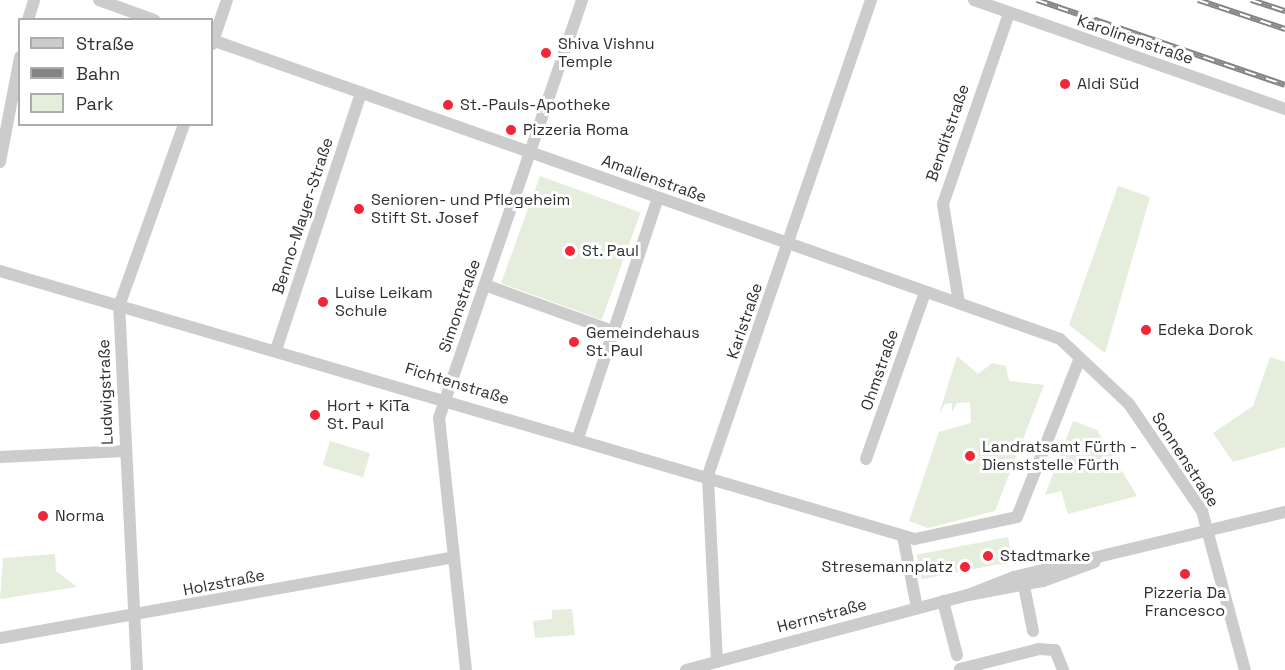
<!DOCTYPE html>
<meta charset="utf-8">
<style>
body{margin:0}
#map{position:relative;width:1285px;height:670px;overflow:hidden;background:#fff;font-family:"Space Grotesk",sans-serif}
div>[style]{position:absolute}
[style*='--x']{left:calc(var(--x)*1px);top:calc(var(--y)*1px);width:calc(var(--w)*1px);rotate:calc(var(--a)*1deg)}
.green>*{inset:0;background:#e5eddc;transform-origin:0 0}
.minor>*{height:12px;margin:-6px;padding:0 6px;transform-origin:6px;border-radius:6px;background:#ccc}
.rail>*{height:6px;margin-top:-3px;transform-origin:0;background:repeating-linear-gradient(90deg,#fff 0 11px,#848484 0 22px);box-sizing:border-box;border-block:2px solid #848484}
.dots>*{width:16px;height:16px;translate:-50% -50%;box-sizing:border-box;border:3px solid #fff;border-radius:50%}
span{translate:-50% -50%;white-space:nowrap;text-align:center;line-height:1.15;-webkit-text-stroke:6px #fff;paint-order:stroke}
.street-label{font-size:16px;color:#2f2f2f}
.poi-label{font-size:16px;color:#2f2f2f}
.left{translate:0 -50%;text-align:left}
.right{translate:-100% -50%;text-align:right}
.legend{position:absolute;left:18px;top:18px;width:195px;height:108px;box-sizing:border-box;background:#fff;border:2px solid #acacac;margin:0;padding:8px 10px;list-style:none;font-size:18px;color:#2f2f2f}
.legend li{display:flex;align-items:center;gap:12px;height:30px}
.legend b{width:30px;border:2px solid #acacac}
</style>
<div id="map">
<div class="green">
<i style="left:540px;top:176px;width:107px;height:114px;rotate:20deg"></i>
<i style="clip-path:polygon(1118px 186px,1150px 197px,1105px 353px,1069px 325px)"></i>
<i style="clip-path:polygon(957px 356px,978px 374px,992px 363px,1006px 366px,1009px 381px,1044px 385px,995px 511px,928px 528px,909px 521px,939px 432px,971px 423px,970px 402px,957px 403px,952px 412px,952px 403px,945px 404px,939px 414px)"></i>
<i style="clip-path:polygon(1270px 357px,1285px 362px,1285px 447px,1233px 462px,1213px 433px,1253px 406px)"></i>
<i style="clip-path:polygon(1073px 421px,1097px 430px,1137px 496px,1068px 514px,1061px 491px,1045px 495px)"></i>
<i style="left:330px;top:441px;width:42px;height:25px;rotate:17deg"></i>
<i style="left:1008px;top:537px;width:25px;height:93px;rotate:79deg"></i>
<i style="clip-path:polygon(55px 554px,56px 571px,77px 587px,0 599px,3px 558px)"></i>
<i style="clip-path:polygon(572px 609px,575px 635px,535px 638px,533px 621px,552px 619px,552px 610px)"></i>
</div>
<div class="minor">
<i style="--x:99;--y:0;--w:59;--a:20"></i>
<i style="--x:974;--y:0;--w:330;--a:19.3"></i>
<i style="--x:28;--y:20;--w:21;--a:-73"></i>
<i style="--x:212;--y:40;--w:899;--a:19.42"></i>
<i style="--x:1060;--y:339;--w:95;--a:43.3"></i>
<i style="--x:1129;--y:404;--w:130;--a:55.7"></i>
<i style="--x:1202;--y:511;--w:165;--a:74.9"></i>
<i style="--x:212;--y:44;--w:46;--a:-71.2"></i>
<i style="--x:0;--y:162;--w:107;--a:-79.2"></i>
<i style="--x:0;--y:271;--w:953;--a:16.33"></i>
<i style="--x:915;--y:539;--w:104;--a:-12.2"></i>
<i style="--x:1017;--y:517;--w:171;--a:-68.4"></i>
<i style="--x:485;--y:285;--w:136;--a:19.8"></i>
<i style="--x:959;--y:303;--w:100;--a:-99.2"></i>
<i style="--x:943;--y:204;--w:202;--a:-70.9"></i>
<i style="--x:276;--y:350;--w:271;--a:-71.7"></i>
<i style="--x:578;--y:438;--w:253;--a:-71.6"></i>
<i style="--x:0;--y:457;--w:125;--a:-2.7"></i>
<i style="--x:866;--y:459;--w:177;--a:-70.5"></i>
<i style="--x:903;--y:536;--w:73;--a:79"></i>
<i style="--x:1024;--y:586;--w:46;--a:78.7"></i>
<i style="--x:968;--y:595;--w:49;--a:-21.4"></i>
<i style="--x:1014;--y:577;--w:279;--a:-13.5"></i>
<i style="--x:943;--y:601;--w:56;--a:75.5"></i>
<i style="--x:0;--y:638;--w:460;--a:-10.1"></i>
<i style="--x:717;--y:662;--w:187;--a:-92.8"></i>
<i style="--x:708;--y:475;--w:502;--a:-71.06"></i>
<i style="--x:960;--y:669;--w:81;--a:-14.2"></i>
<i style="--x:1039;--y:649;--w:16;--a:4"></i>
<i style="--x:1055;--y:650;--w:22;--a:68"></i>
<i style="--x:137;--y:670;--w:364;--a:-92.8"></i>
<i style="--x:119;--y:306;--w:193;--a:-70.3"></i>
<i style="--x:466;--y:670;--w:253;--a:-96.1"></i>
<i style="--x:439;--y:418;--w:442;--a:-71.1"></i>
<i style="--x:686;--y:670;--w:292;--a:-14.9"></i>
<i style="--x:968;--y:595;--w:76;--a:-10.6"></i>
<i style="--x:1043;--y:581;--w:55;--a:-20.1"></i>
</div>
<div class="rail">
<i style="--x:1037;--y:0;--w:262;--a:18.9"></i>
<i style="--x:1198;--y:0;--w:92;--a:18.4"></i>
<i style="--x:1251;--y:0;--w:36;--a:18"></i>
</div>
<div class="dots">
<i style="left:546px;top:53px;background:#f12636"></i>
<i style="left:1065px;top:84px;background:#f12636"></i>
<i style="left:448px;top:105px;background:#f12636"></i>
<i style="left:511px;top:130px;background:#f12636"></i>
<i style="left:359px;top:209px;background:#f12636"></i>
<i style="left:570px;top:251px;background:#f12636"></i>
<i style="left:323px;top:302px;background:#f12636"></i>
<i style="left:1146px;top:330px;background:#f12636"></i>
<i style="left:574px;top:342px;background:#f12636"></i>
<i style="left:315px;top:415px;background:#f12636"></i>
<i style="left:970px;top:456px;background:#f12636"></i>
<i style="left:43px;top:516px;background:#f12636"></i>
<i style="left:988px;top:556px;background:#f12636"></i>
<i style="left:965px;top:567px;background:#f12636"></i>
<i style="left:1185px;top:574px;background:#f12636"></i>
</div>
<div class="street-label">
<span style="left:1135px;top:40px;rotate:19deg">Karolinenstraße</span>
<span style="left:948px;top:133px;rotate:-71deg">Benditstraße</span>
<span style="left:654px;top:179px;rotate:20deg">Amalienstraße</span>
<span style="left:303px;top:216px;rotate:-72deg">Benno-Mayer-Straße</span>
<span style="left:460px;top:306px;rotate:-71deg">Simonstraße</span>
<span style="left:745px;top:321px;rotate:-71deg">Karlstraße</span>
<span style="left:880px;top:370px;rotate:-71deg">Ohmstraße</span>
<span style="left:457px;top:384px;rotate:17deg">Fichtenstraße</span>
<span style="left:106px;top:392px;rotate:-92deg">Ludwigstraße</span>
<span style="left:1185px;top:460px;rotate:57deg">Sonnenstraße</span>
<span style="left:224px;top:583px;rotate:-11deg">Holzstraße</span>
<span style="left:822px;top:616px;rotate:-15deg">Herrnstraße</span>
</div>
<div class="poi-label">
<span class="left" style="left:558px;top:53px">Shiva Vishnu<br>Temple</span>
<span class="left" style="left:1077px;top:84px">Aldi Süd</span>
<span class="left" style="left:460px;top:105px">St.-Pauls-Apotheke</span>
<span class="left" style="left:523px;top:130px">Pizzeria Roma</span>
<span class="left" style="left:371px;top:209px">Senioren- und Pflegeheim<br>Stift St. Josef</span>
<span class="left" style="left:582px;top:251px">St. Paul</span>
<span class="left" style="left:335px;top:302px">Luise Leikam<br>Schule</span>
<span class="left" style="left:1158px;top:330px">Edeka Dorok</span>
<span class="left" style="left:586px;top:342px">Gemeindehaus<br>St. Paul</span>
<span class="left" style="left:327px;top:415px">Hort + KiTa<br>St. Paul</span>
<span class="left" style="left:982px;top:456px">Landratsamt Fürth -<br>Dienststelle Fürth</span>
<span class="left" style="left:55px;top:516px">Norma</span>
<span class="left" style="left:1000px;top:556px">Stadtmarke</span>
<span class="right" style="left:953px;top:567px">Stresemannplatz</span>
<span style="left:1185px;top:602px">Pizzeria Da<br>Francesco</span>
</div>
<ul class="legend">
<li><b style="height:8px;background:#ccc"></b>Straße</li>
<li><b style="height:8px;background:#848484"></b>Bahn</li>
<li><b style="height:16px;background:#e5eddc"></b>Park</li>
</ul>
</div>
